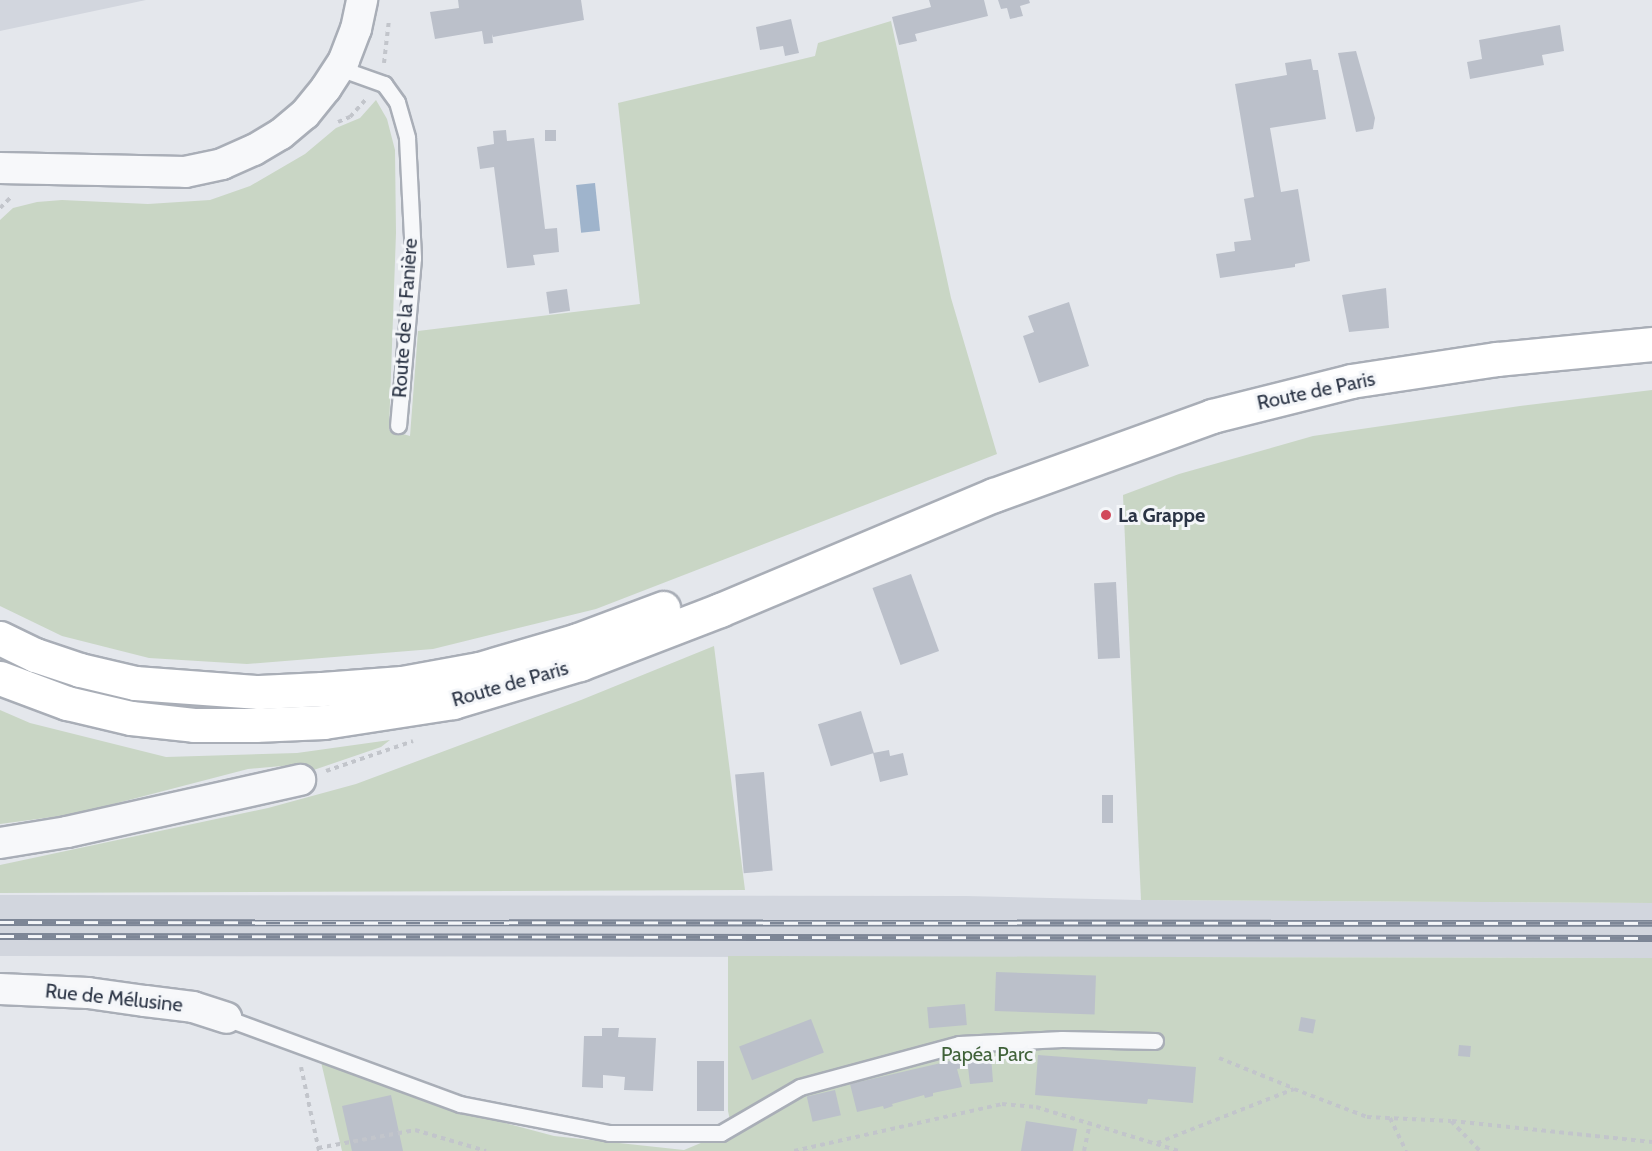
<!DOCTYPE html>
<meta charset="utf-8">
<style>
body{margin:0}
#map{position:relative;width:1652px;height:1151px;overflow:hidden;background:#e4e7ec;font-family:Cabin,sans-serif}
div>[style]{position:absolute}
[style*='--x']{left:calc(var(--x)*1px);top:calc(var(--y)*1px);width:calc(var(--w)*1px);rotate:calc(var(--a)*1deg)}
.built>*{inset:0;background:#d2d6de}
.green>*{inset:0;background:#c9d6c5}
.water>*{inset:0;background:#9fb4cc;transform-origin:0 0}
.building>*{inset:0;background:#bbc0ca;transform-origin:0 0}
.path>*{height:4px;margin-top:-2px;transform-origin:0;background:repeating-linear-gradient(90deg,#c2c5cb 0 4.5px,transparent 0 9px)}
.roads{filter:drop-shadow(2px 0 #a9aeb7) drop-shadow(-2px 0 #a9aeb7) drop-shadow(0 2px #a9aeb7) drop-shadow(0 -2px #a9aeb7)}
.lane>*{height:15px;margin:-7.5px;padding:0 7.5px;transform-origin:7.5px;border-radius:7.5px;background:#f7f8fa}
.street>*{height:30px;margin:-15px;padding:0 15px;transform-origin:15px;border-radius:15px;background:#f7f8fa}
.primary>*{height:33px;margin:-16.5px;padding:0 16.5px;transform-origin:16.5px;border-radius:16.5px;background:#fff}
.rail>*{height:7px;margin-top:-3.5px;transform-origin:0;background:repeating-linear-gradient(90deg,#f4f6f9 0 14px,#7d8696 0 28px);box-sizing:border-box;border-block:2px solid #7d8696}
.dots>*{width:16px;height:16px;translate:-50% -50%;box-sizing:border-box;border:3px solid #f4f6f9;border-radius:50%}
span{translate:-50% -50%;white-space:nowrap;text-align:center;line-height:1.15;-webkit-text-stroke:6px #f4f6f9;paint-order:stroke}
.street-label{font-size:20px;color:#2b3445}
.poi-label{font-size:20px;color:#2b3445;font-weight:700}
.left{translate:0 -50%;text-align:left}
.park-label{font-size:20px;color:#3f6138}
</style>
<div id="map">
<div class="built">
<i style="clip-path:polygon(0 0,146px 0,0 31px)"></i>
<i style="clip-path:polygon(0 895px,966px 896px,1141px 900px,1652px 903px,1652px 958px,0 956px)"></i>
</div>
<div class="green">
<i style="clip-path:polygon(891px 21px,951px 298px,997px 454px,596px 609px,433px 649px,247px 664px,149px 658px,62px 636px,0 606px,0 220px,13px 208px,37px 202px,62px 200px,148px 204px,210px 200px,250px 186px,305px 154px,336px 128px,360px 118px,376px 100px,387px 119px,395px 150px,396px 233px,389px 430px,410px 436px,418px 331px,640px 304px,618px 103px,815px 56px,818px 43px)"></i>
<i style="clip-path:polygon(1652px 390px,1652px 903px,1141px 900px,1123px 495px,1179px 474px,1313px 436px,1520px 406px)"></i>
<i style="clip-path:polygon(714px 646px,745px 890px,0 893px,0 865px,268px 808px,356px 784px,581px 700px)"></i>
<i style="clip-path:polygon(0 710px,30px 723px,166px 757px,297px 753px,390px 740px,381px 747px,302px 774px,293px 765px,248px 769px,75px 814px,0 824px)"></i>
<i style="clip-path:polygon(728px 956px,1652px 958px,1652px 1151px,342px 1151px,321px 1062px,456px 1110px,554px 1136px,684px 1150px,732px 1130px,728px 1111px)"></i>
</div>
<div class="water">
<i style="left:595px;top:183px;width:48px;height:19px;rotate:84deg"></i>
</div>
<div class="building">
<i style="clip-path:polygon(458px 0,581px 0,584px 20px,493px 37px,492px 34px,493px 43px,484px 44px,482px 31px,435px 39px,430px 12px,459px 8px)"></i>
<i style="clip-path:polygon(929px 0,984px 0,988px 16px,915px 34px,917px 41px,899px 45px,892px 17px,931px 7px)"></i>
<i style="clip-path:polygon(998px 0,1029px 0,1030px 3px,1020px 6px,1023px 16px,1010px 19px,1007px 8px,1001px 9px)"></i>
<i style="clip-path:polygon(791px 19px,799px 53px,785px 56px,783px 46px,760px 50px,756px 27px)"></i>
<i style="clip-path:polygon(1560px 25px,1564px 51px,1542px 55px,1544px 65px,1470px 79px,1467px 62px,1482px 59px,1479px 40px)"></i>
<i style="clip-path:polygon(1356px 51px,1375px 118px,1373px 129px,1356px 132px,1338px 53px)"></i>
<i style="clip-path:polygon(1311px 59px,1313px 70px,1318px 70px,1326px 119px,1270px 128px,1281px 192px,1298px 189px,1310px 261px,1295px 264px,1295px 267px,1220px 278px,1216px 254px,1235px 251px,1234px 242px,1251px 240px,1244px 199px,1254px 197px,1235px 84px,1287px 75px,1285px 63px)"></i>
<i style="clip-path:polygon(506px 130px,507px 141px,534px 138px,545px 229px,557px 228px,559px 252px,533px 255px,535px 265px,507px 268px,494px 167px,480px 169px,477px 147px,494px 144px,493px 131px)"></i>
<i style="left:545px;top:130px;width:11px;height:11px"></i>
<i style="clip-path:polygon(1386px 288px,1389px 328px,1349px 332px,1342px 295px)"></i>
<i style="left:567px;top:289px;width:22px;height:21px;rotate:82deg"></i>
<i style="clip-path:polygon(1069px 302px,1089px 366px,1039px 383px,1023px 336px,1034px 332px,1028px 316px)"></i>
<i style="left:911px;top:574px;width:82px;height:41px;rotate:70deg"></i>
<i style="left:1116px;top:582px;width:76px;height:22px;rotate:87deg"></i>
<i style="left:861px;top:711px;width:44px;height:45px;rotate:73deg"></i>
<i style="clip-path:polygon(889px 750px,890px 756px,903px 753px,908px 775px,880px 782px,873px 753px)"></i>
<i style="left:764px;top:772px;width:99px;height:29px;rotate:85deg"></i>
<i style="left:1102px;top:795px;width:11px;height:28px"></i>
<i style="left:996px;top:972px;width:100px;height:39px;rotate:2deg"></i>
<i style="left:965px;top:1004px;width:21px;height:38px;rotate:85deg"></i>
<i style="left:1301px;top:1017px;width:15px;height:14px;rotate:11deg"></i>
<i style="left:811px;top:1019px;width:36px;height:77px;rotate:69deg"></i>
<i style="clip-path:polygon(602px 1028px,619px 1028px,618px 1037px,656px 1038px,653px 1091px,624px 1090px,625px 1077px,603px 1075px,603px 1088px,582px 1087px,584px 1036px,602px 1036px)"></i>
<i style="left:1459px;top:1045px;width:12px;height:11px;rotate:5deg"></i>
<i style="clip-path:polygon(991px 1055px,993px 1082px,970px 1084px,968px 1067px,957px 1069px,962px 1087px,933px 1093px,933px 1096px,925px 1098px,924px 1095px,892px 1104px,893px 1106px,884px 1109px,883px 1106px,857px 1112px,850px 1084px,967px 1057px)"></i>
<i style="clip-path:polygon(1038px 1055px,1196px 1067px,1193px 1103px,1148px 1099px,1147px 1104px,1035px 1095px)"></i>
<i style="left:697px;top:1061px;width:27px;height:50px"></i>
<i style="left:835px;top:1090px;width:26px;height:29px;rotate:77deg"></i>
<i style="clip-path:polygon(391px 1095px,403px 1151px,352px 1151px,342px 1106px)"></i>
<i style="clip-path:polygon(1026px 1121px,1077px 1129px,1073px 1151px,1021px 1151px)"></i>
</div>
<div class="path">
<i style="--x:384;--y:63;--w:43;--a:-83.4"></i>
<i style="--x:338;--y:122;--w:13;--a:-23"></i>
<i style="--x:350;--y:117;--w:24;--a:-48"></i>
<i style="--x:0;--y:208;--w:14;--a:-45"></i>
<i style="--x:326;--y:771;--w:92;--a:-19"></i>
<i style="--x:1219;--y:1058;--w:80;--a:22.1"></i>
<i style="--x:301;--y:1067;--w:86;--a:77.9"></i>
<i style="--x:1390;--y:1118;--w:37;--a:64"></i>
<i style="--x:1452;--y:1121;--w:201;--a:6"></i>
<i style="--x:1157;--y:1143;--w:147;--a:-21.5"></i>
<i style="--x:1294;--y:1089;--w:78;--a:21"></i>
<i style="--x:1367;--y:1117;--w:84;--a:2.7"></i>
<i style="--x:1451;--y:1121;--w:42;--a:46"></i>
<i style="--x:318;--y:1148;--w:99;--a:-10.5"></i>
<i style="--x:415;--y:1130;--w:74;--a:16.5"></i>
<i style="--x:794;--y:1151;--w:213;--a:-12.7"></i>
<i style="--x:1002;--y:1104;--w:34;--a:5"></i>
<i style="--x:1036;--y:1107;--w:150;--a:17.1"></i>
<i style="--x:1084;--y:1151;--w:30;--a:-78"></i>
</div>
<div class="roads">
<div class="lane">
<i style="--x:339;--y:68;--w:48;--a:19.6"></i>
<i style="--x:384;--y:84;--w:22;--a:54"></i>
<i style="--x:397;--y:102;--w:37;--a:74"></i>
<i style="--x:407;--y:138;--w:120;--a:87.1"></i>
<i style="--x:413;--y:258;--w:168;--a:95.1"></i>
<i style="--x:226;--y:1018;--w:249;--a:20.2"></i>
<i style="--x:460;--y:1104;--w:152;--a:11"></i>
<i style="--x:609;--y:1133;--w:112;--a:0"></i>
<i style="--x:721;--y:1133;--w:91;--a:-30.2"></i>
<i style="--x:800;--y:1087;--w:165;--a:-15.1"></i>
<i style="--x:959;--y:1044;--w:103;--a:-2.8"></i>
<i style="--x:1062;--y:1039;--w:93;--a:1.2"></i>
</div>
<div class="street">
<i style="--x:0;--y:168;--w:185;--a:1.2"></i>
<i style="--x:185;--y:172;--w:38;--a:-12"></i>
<i style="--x:222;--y:164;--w:35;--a:-24"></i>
<i style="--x:254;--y:150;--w:31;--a:-31"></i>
<i style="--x:281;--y:134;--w:31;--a:-40"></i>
<i style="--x:305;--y:114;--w:33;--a:-51"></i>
<i style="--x:326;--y:88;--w:33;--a:-57"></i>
<i style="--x:344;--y:60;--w:33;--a:-69"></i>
<i style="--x:356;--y:29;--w:30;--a:-78"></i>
<i style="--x:0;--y:843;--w:68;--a:-9.3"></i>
<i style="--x:67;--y:832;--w:239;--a:-12.6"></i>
<i style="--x:0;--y:989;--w:88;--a:2.6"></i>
<i style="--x:88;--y:993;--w:58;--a:8"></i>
<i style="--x:145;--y:1001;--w:48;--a:7.1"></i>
<i style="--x:193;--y:1007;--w:35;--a:18"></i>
</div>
<div class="primary">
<i style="--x:0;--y:638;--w:39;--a:26"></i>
<i style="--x:35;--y:655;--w:47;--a:18.4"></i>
<i style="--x:80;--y:670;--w:57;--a:13.3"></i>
<i style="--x:135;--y:683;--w:124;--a:4.2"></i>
<i style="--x:259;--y:692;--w:63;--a:-2.7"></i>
<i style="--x:322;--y:689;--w:80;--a:-4.3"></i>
<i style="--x:402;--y:683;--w:78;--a:-10.3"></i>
<i style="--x:479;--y:669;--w:103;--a:-16.3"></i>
<i style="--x:578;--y:640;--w:91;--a:-20.6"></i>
<i style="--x:0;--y:678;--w:72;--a:20.5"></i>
<i style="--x:67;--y:703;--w:66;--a:13.2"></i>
<i style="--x:131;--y:718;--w:63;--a:6.3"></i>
<i style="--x:194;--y:725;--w:61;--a:0"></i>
<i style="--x:255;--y:725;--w:69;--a:-2.5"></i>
<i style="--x:324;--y:722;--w:131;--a:-8.8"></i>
<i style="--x:453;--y:702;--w:133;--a:-16.7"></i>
<i style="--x:580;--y:664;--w:150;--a:-21.1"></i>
<i style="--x:720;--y:610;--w:297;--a:-22.8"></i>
<i style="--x:994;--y:495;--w:232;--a:-19.9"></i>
<i style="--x:1212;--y:416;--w:143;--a:-14.1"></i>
<i style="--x:1351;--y:381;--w:148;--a:-8.6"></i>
<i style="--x:1497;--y:359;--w:156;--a:-5.5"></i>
</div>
</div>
<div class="rail">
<i style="--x:0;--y:922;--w:1652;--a:0.03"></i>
<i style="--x:0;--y:936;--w:1652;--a:0.07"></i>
</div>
<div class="dots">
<i style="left:1106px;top:515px;background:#d1495b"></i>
</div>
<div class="street-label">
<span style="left:405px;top:318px;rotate:-86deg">Route de la Fanière</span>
<span style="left:1316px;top:391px;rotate:-12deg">Route de Paris</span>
<span style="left:510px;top:684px;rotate:-16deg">Route de Paris</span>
<span style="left:114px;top:998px;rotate:6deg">Rue de Mélusine</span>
</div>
<div class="poi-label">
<span class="left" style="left:1118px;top:515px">La Grappe</span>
</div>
<div class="park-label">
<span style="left:987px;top:1054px">Papéa Parc</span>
</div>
</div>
